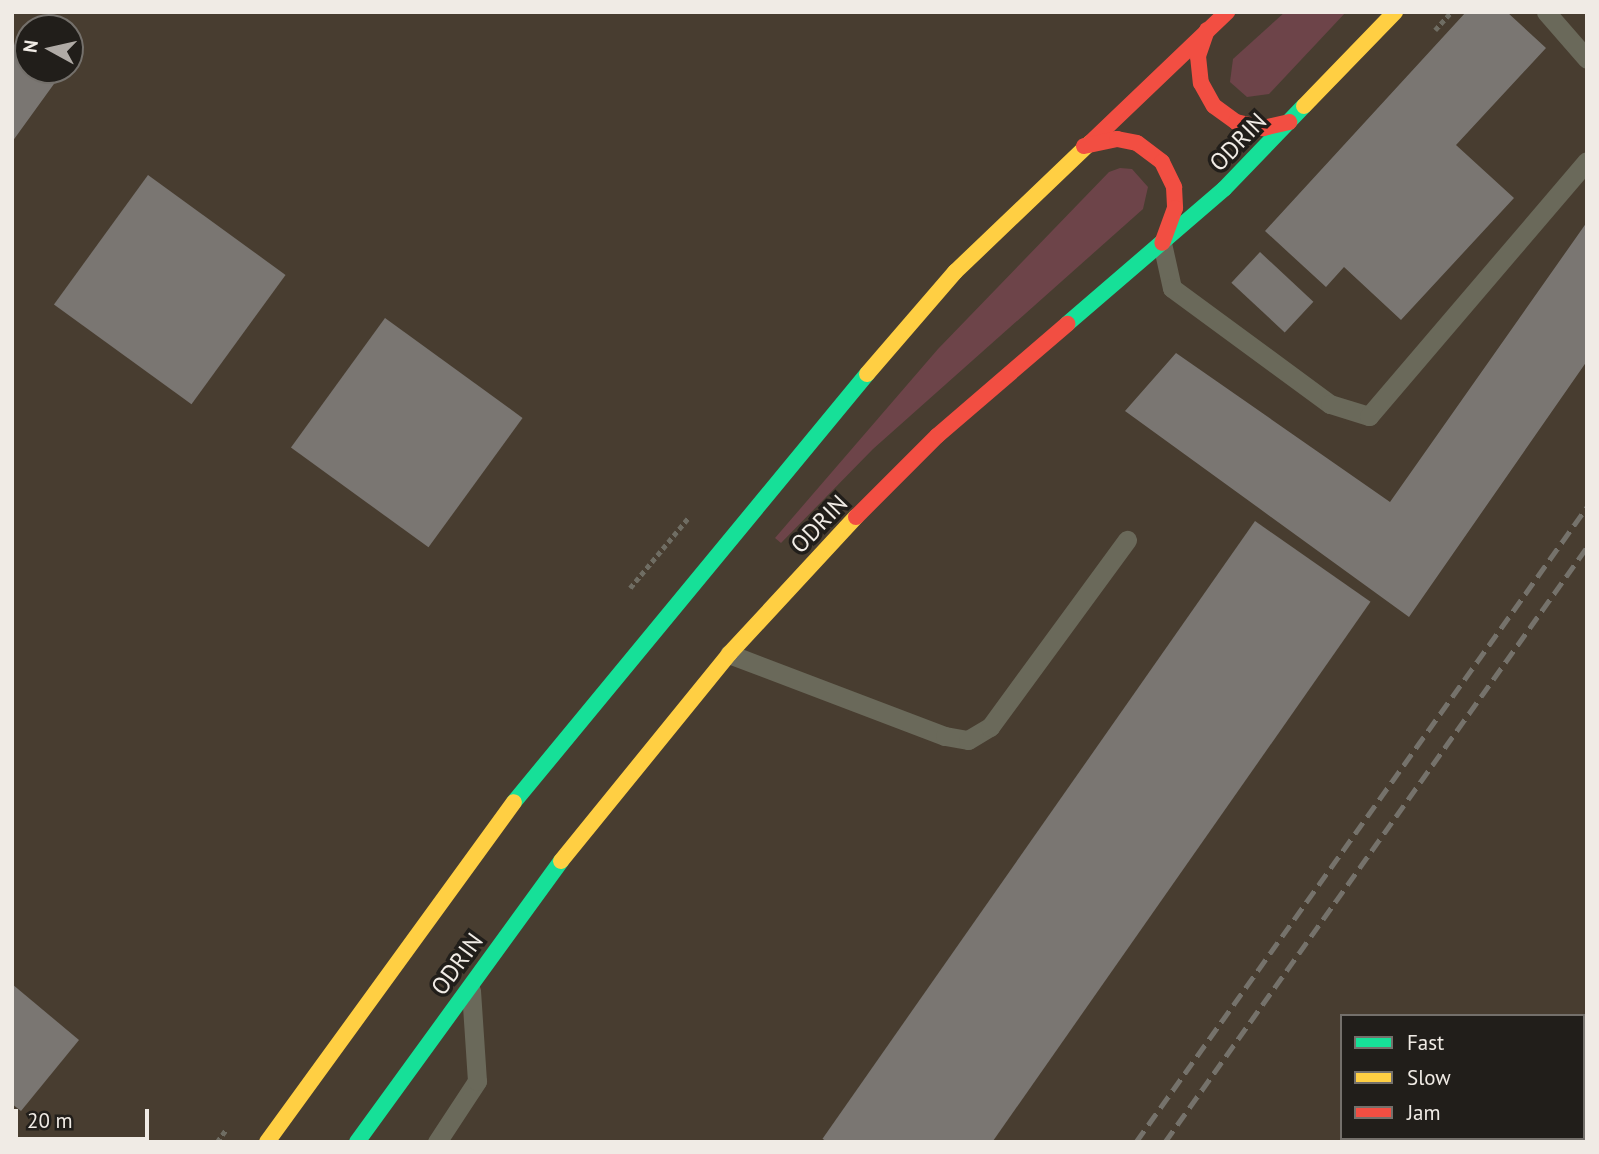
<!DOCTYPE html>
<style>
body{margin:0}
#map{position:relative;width:1599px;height:1154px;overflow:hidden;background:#393530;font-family:"PT Sans",sans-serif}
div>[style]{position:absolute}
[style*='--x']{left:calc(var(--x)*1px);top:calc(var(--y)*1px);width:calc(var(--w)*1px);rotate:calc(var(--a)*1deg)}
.built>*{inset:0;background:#483d30}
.green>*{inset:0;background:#6d4449}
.building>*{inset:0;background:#7a7672;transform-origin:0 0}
.path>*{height:4.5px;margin-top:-2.25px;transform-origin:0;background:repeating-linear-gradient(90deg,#6f6d63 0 5px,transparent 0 8.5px)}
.lane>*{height:19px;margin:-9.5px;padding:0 9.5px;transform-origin:9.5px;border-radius:9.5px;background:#6a695a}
.fast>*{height:16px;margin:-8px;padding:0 8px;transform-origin:8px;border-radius:8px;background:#16e098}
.slow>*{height:16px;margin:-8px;padding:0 8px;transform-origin:8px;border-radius:8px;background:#ffcf43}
.jam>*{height:16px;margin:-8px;padding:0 8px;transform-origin:8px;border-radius:8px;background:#f24e42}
.rail>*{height:5px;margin-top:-2.5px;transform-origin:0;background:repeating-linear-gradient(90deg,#75726b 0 14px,transparent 0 21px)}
span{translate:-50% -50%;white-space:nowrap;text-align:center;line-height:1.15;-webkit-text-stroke:7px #211e1a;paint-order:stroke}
.street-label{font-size:24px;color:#f0ebe5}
.frame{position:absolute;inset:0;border:14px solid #f0ebe5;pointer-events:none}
.legend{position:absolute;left:1340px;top:1014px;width:245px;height:126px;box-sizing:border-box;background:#211e1a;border:2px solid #74706b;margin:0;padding:9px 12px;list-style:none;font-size:21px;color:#f0ebe5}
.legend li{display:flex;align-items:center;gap:14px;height:35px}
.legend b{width:35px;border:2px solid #74706b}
.north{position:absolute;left:14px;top:14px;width:70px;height:70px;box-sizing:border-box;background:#211e1a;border:2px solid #74706b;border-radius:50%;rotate:278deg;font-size:19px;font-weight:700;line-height:28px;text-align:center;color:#f0ebe5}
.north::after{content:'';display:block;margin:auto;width:24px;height:32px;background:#b0aba6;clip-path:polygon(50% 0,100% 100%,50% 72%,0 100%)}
.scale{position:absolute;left:14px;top:1109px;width:135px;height:32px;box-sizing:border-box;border:4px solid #f0ebe5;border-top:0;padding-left:9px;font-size:21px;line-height:24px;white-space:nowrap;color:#f0ebe5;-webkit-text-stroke:5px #211e1a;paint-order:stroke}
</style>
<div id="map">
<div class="built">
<i style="clip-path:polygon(evenodd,12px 12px,1587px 12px,1587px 1142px,12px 1142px,12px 12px,28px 28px,70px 28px,70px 70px,28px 70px,28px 28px,12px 12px,1342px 1016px,1583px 1016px,1583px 1138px,1342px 1138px,1342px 1016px)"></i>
</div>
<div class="green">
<i style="clip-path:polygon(1285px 12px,1346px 12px,1269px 94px,1247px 97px,1230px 82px,1233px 59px)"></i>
<i style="clip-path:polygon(1120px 168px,1132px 169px,1148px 187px,1143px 209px,873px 449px,781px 543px,775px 538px,938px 349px,1109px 172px)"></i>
</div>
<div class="building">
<i style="clip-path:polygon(1466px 12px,1507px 12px,1546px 48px,1456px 145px,1514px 198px,1401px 320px,1344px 267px,1326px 287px,1265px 231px)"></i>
<i style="clip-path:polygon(12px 43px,28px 54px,28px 70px,50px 70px,59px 77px,12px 142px)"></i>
<i style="left:148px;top:175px;width:170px;height:160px;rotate:36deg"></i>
<i style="clip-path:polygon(1587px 222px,1587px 361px,1409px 617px,1125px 411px,1176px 353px,1390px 502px)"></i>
<i style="left:1260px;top:252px;width:73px;height:42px;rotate:43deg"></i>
<i style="left:385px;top:318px;width:170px;height:160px;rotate:36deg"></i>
<i style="left:1255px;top:521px;width:141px;height:754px;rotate:35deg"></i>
<i style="clip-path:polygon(12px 984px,79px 1040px,21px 1111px,12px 1104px)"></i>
</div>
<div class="path">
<i style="--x:1435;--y:30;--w:24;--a:-48"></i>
<i style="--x:630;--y:588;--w:92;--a:-50.3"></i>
<i style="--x:217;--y:1142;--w:14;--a:-54"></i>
</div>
<div class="lane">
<i style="--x:1546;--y:12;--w:62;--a:48.9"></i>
<i style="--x:1162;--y:243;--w:46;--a:77.5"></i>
<i style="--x:1172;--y:288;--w:196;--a:36.3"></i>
<i style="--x:1330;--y:404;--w:41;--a:17.1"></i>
<i style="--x:1369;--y:416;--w:335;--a:-49.5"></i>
<i style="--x:729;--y:654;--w:231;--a:20.8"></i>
<i style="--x:945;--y:736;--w:23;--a:10"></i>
<i style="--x:968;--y:740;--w:26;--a:-31"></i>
<i style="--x:990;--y:727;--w:232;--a:-53.8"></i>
<i style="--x:437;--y:1142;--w:73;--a:-56.7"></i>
<i style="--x:477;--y:1081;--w:91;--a:-93.8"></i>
</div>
<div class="fast">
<i style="--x:1067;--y:324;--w:207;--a:-40.7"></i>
<i style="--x:1224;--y:189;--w:115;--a:-46.1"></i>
<i style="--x:514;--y:802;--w:555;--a:-50.49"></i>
<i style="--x:357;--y:1142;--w:347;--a:-54"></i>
</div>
<div class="slow">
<i style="--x:1304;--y:106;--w:131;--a:-45.9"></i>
<i style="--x:867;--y:374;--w:135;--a:-49.2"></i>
<i style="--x:955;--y:272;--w:187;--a:-43.7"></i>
<i style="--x:561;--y:861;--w:267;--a:-50.9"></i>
<i style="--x:729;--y:654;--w:187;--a:-47.2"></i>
<i style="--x:267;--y:1142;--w:420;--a:-54"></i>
</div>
<div class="jam">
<i style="--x:1207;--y:30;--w:28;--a:109"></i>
<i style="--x:1198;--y:56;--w:27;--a:84"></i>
<i style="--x:1201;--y:83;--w:26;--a:61"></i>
<i style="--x:1214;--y:106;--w:27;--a:36"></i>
<i style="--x:1236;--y:122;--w:28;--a:13"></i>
<i style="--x:1263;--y:128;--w:27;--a:-13"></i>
<i style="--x:1090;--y:143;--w:190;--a:-43.7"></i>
<i style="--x:1084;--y:146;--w:34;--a:-12"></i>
<i style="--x:1117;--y:139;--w:20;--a:11"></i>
<i style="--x:1137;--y:143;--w:31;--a:37"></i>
<i style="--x:1162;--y:162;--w:28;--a:64"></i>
<i style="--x:1174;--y:187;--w:21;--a:87"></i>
<i style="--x:1175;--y:208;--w:37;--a:110"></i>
<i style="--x:856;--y:517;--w:115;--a:-45"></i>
<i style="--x:937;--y:436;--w:172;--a:-40.7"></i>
</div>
<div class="rail">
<i style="--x:1136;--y:1142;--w:779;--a:-54.62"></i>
<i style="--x:1165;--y:1142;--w:729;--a:-54.65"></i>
</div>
<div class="street-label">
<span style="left:1238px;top:142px;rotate:-46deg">ODRIN</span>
<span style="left:819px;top:524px;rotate:-46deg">ODRIN</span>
<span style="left:457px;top:964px;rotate:-54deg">ODRIN</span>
</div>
<div class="frame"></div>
<ul class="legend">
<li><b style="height:9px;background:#16e098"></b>Fast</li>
<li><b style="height:9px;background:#ffcf43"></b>Slow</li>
<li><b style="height:9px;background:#f24e42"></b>Jam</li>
</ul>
<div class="north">N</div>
<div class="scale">20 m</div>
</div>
